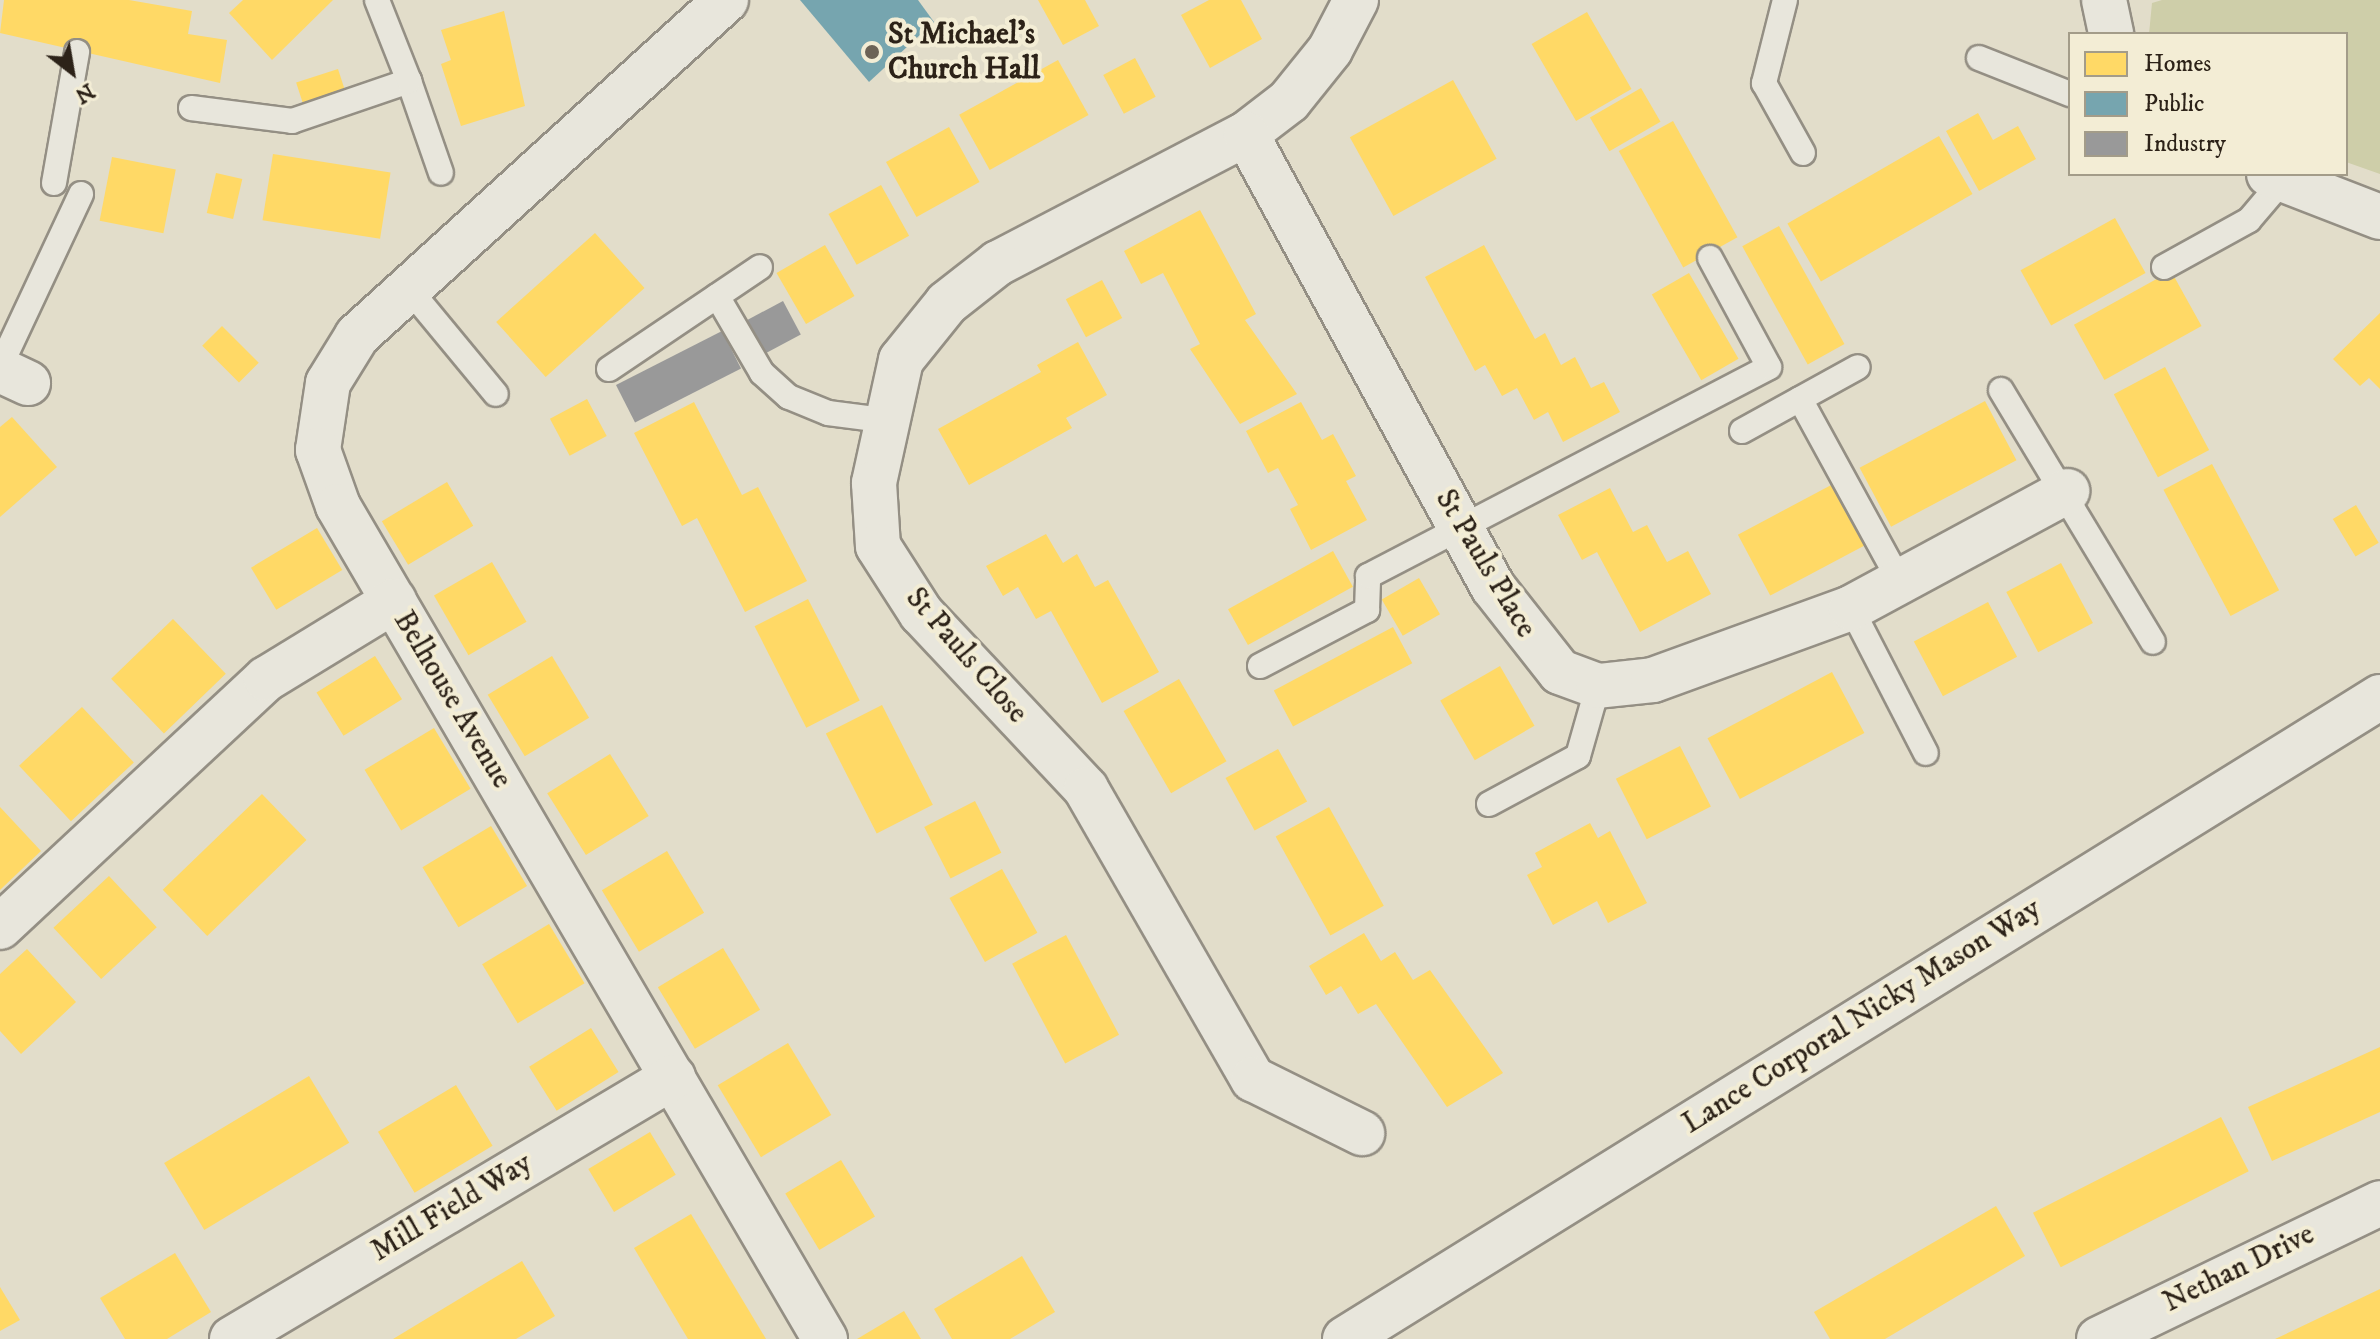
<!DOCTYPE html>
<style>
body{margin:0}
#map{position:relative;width:2380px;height:1339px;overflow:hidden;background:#e2ddca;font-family:"IM FELL DW Pica",serif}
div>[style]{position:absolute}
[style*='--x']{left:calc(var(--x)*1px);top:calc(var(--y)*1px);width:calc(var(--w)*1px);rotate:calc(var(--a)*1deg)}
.green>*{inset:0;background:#cecea9}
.homes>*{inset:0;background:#ffd966;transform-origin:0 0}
.public>*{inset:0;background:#76a5af}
.industry>*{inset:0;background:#999;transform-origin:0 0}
.roads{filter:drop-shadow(2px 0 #948f84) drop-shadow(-2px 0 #948f84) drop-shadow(0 2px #948f84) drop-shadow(0 -2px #948f84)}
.lane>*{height:24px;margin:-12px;padding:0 12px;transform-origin:12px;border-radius:12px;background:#e8e6dc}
.street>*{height:44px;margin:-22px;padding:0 22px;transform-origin:22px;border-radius:22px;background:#e8e6dc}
.secondary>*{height:44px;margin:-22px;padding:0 22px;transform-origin:22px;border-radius:22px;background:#e8e6dc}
.dots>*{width:22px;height:22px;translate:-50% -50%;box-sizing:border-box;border:4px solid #f3edd5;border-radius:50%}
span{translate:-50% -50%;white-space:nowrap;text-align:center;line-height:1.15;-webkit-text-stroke:8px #f3edd5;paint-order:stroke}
.poi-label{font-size:30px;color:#2c2218;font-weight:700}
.left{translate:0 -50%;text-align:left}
.street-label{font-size:30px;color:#2c2218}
.legend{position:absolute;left:2068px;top:32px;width:280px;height:144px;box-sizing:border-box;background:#f3edd5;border:2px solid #a39c89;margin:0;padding:10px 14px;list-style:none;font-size:24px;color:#2c2218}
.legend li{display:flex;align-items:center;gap:16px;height:40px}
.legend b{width:40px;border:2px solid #a39c89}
.north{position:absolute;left:32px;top:32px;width:80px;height:80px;-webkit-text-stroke:6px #f3edd5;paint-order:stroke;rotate:149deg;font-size:22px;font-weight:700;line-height:32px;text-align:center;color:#2c2218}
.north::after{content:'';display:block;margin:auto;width:28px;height:36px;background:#2c2218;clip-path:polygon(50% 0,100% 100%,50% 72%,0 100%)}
</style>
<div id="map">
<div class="green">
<i style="clip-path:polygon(2162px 0,2380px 0,2380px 174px,2346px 162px,2346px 34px,2149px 34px,2152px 3px)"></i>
</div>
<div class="homes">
<i style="clip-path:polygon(4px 0,129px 0,192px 11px,188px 34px,227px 40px,220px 83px,0 33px)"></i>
<i style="clip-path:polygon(243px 0,333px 0,272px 60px,229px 13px)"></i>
<i style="clip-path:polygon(1038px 0,1085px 0,1099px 26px,1063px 45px)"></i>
<i style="clip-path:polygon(1209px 0,1241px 0,1262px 39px,1210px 68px,1181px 15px)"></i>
<i style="clip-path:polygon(504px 11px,525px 106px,461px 126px,441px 64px,451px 60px,441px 30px)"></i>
<i style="left:1587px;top:12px;width:89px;height:64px;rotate:60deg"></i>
<i style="left:1135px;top:58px;width:44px;height:36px;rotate:62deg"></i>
<i style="left:1058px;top:60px;width:63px;height:113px;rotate:61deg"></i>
<i style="left:338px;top:69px;width:23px;height:44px;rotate:72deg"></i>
<i style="left:1453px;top:80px;width:90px;height:118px;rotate:61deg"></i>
<i style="left:1641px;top:88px;width:39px;height:59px;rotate:60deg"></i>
<i style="clip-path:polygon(1978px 113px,1993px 140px,2018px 126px,2036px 159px,1979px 191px,1946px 131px)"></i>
<i style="left:1673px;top:121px;width:133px;height:62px;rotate:61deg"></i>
<i style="left:949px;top:127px;width:63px;height:72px;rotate:61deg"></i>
<i style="left:1939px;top:136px;width:67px;height:175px;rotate:60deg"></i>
<i style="left:273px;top:154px;width:119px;height:67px;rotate:9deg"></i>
<i style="left:112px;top:157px;width:65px;height:65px;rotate:11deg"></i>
<i style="left:216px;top:173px;width:27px;height:41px;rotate:13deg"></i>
<i style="left:881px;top:185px;width:58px;height:60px;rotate:61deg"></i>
<i style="clip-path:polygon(1200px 210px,1256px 314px,1245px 320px,1297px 394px,1240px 424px,1190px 349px,1200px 344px,1163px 273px,1141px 284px,1124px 251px)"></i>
<i style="left:2115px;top:218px;width:63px;height:108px;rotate:61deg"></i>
<i style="left:1779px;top:226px;width:135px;height:42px;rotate:61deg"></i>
<i style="left:595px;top:233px;width:74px;height:133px;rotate:48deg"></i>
<i style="left:825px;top:245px;width:59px;height:56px;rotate:60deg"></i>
<i style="clip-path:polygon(1484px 245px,1535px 339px,1545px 333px,1561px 365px,1575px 357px,1591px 388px,1604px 382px,1620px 412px,1563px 442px,1548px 412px,1534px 420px,1517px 388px,1502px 396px,1485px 365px,1475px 371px,1425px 277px)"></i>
<i style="left:2171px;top:271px;width:63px;height:111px;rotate:61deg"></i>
<i style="left:1689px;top:273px;width:99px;height:43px;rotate:60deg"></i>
<i style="left:1102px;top:280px;width:43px;height:41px;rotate:62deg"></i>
<i style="clip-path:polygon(2380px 313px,2380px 389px,2369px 378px,2360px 386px,2333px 359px)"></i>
<i style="left:222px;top:326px;width:52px;height:28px;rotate:45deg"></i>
<i style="clip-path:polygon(1078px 342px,1107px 395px,1066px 418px,1072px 428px,969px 485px,938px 429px,1041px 372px,1037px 365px)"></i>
<i style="left:2165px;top:367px;width:94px;height:58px;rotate:62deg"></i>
<i style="left:587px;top:399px;width:42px;height:42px;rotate:62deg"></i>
<i style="left:1985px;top:401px;width:67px;height:142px;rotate:62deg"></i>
<i style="clip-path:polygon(694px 402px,742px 495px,758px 487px,807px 581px,745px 612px,697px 518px,682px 526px,634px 433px)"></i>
<i style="clip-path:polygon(1301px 402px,1322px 440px,1333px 434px,1356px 476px,1346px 481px,1367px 520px,1311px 550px,1290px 509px,1298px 505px,1278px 468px,1268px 473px,1246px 431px)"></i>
<i style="clip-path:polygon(12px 417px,57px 467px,0 517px,0 427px)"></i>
<i style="left:2212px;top:464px;width:143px;height:55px;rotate:62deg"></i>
<i style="left:447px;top:482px;width:51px;height:76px;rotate:59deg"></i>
<i style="left:1835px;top:483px;width:69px;height:110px;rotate:62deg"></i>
<i style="clip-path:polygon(1610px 488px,1633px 532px,1647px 525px,1667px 562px,1688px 551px,1711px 594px,1640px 632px,1597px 552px,1582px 560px,1558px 515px)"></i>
<i style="left:2356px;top:505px;width:44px;height:27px;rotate:59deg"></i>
<i style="left:317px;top:528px;width:49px;height:77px;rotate:59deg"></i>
<i style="clip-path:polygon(1046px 534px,1063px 563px,1077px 554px,1095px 587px,1108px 580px,1159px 672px,1102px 703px,1051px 611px,1036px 619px,1018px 587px,1003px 596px,986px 566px)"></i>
<i style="left:1333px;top:551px;width:41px;height:120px;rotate:61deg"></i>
<i style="left:492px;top:562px;width:69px;height:67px;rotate:60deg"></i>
<i style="left:2061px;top:563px;width:68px;height:62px;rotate:62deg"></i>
<i style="left:1419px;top:578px;width:42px;height:43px;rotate:60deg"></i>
<i style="left:808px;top:599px;width:114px;height:60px;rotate:63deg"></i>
<i style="left:1988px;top:602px;width:62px;height:84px;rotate:62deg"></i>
<i style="left:173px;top:619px;width:76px;height:86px;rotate:46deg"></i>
<i style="left:1393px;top:627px;width:41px;height:135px;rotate:62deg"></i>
<i style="left:375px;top:656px;width:51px;height:69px;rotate:58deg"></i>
<i style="left:552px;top:656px;width:72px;height:75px;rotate:59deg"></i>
<i style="left:1500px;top:666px;width:69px;height:69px;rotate:60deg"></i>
<i style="left:1832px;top:672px;width:69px;height:141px;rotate:62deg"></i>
<i style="left:1179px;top:679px;width:95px;height:64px;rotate:60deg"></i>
<i style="left:882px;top:705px;width:112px;height:63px;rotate:63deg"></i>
<i style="left:82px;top:707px;width:76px;height:86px;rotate:47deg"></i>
<i style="left:434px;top:728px;width:71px;height:81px;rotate:59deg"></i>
<i style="left:1680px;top:746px;width:68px;height:72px;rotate:63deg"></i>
<i style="left:1278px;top:749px;width:60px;height:60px;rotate:61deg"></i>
<i style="left:610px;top:754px;width:73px;height:74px;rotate:58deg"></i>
<i style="left:262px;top:794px;width:64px;height:138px;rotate:46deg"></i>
<i style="left:975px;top:801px;width:58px;height:57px;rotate:63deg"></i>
<i style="clip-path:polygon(0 807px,41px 851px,0 890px)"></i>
<i style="left:1329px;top:807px;width:113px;height:61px;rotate:61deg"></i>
<i style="clip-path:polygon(1590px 823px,1598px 838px,1610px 831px,1647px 903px,1608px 923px,1597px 901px,1553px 925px,1527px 875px,1542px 867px,1535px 853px)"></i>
<i style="left:491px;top:826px;width:70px;height:80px;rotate:59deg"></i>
<i style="left:667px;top:851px;width:72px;height:76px;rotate:59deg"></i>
<i style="left:1002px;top:869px;width:73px;height:60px;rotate:61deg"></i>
<i style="left:109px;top:876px;width:70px;height:76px;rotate:47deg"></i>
<i style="left:549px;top:924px;width:69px;height:78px;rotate:59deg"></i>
<i style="clip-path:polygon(1364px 933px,1381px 961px,1395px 952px,1413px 980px,1430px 970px,1503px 1073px,1447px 1107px,1376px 1004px,1358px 1014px,1341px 986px,1326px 995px,1309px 966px)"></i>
<i style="left:1066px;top:935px;width:113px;height:61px;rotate:62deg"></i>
<i style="left:723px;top:948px;width:72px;height:76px;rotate:59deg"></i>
<i style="clip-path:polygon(27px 949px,76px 1002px,21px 1054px,0 1031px,0 974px)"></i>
<i style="left:591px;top:1028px;width:52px;height:73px;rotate:58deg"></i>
<i style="left:788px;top:1043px;width:84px;height:82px;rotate:59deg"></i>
<i style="clip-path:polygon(2380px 1047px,2380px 1112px,2272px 1161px,2248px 1107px)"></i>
<i style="left:309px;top:1076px;width:78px;height:169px;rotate:59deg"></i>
<i style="left:456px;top:1085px;width:71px;height:91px;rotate:59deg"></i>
<i style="left:2221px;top:1117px;width:61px;height:211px;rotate:63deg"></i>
<i style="left:650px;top:1132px;width:50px;height:72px;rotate:59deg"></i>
<i style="left:841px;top:1160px;width:66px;height:65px;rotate:59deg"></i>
<i style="clip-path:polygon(1996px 1206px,2025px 1256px,1885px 1339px,1830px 1339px,1814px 1312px)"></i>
<i style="clip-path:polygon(691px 1214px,766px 1339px,688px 1339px,634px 1248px)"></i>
<i style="clip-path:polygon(175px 1253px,211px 1312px,167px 1339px,125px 1339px,100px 1298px)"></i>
<i style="clip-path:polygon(1022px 1256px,1055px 1312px,1010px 1339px,952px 1339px,934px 1309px)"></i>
<i style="clip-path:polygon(522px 1261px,555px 1316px,516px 1339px,393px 1339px)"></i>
<i style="clip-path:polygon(0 1287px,20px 1320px,0 1331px)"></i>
<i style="clip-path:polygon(2380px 1289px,2380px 1339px,2275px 1339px,2292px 1331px)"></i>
<i style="clip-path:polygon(904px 1311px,921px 1339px,857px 1339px)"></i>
</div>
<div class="public">
<i style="clip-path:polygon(800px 0,918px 0,934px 22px,869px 82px)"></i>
</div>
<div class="industry">
<i style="left:783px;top:301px;width:38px;height:42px;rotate:62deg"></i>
<i style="left:722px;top:331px;width:42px;height:119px;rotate:63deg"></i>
</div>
<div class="roads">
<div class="lane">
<i style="--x:1785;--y:0;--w:86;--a:104.2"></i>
<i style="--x:1764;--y:83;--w:80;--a:60.9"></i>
<i style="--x:1979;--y:58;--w:98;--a:21.6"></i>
<i style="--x:409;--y:81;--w:97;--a:70.8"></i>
<i style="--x:191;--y:108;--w:102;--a:7.3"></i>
<i style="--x:292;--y:121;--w:124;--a:-18.9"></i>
<i style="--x:409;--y:81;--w:87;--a:-111.6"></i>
<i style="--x:54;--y:183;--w:133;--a:-80"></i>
<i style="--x:2164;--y:267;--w:97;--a:-28.9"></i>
<i style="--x:2249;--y:220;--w:52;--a:-49.6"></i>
<i style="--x:409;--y:289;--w:136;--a:50.4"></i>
<i style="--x:717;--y:296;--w:89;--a:59.7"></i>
<i style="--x:762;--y:373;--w:36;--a:42"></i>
<i style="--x:789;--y:397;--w:42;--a:22.3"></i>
<i style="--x:828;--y:413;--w:55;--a:7.3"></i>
<i style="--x:0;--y:367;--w:191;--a:-64.9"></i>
<i style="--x:609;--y:369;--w:182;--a:-34"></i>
<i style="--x:2001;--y:390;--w:294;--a:58.9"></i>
<i style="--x:1800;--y:399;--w:209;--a:61.3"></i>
<i style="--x:1742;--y:431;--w:132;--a:-28.9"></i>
<i style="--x:1851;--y:608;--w:163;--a:62.7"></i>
<i style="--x:1260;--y:666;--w:121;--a:-27.6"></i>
<i style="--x:1367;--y:610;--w:34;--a:-88"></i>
<i style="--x:1368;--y:576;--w:452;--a:-27.5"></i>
<i style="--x:1769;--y:367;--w:124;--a:-118.4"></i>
<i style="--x:1489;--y:804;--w:101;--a:-28.3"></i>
<i style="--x:1578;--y:756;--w:73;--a:-74.1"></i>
</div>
<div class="street">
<i style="--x:726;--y:0;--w:499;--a:137.7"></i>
<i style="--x:357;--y:336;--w:55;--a:121.7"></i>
<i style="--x:328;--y:383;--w:68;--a:98.5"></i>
<i style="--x:318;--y:450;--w:59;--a:70.3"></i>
<i style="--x:338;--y:506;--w:965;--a:59.69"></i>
<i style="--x:1356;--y:0;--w:56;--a:117.5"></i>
<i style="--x:1330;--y:50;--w:65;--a:128.8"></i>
<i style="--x:1289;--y:101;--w:54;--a:142.5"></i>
<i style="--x:1246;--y:134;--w:280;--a:152.5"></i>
<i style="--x:998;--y:263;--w:65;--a:141.9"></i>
<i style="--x:947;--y:303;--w:73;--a:128.9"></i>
<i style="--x:901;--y:360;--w:126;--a:102.4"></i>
<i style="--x:874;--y:483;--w:63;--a:86.4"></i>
<i style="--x:878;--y:546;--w:80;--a:57.3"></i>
<i style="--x:921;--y:613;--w:241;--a:46.8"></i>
<i style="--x:1086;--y:789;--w:335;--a:60.1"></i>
<i style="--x:1253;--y:1079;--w:122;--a:26.4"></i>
<i style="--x:2104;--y:0;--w:35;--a:78"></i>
<i style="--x:1246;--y:134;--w:516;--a:61.4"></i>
<i style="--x:1493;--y:587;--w:108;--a:51.8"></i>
<i style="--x:1560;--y:672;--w:40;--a:20.2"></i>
<i style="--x:1598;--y:686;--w:55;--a:-6.2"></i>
<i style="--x:1653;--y:680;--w:211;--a:-20"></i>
<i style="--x:1851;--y:608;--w:246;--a:-28.4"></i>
<i style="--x:2269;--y:174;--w:119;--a:21.2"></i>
<i style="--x:0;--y:370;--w:31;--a:25"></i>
<i style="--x:0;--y:927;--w:364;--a:-43"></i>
<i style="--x:266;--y:679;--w:150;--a:-31.4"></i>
<i style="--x:232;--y:1339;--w:513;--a:-30.71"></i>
<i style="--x:2099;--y:1339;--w:312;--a:-25.8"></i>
</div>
<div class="secondary">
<i style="--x:1345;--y:1339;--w:1218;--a:-31.81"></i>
</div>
</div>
<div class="dots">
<i style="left:872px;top:52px;background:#6c6356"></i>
</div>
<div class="poi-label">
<span class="left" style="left:888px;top:52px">St Michael's<br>Church Hall</span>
</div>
<div class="street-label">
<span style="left:1485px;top:564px;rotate:59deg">St Pauls Place</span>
<span style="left:966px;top:656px;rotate:49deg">St Pauls Close</span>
<span style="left:452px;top:700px;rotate:59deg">Belhouse Avenue</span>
<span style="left:1862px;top:1017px;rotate:-32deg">Lance Corporal Nicky Mason Way</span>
<span style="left:452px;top:1208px;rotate:-31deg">Mill Field Way</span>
<span style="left:2239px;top:1269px;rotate:-26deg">Nethan Drive</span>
</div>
<ul class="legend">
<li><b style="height:22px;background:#ffd966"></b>Homes</li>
<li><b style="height:22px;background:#76a5af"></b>Public</li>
<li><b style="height:22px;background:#999"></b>Industry</li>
</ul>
<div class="north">N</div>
</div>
